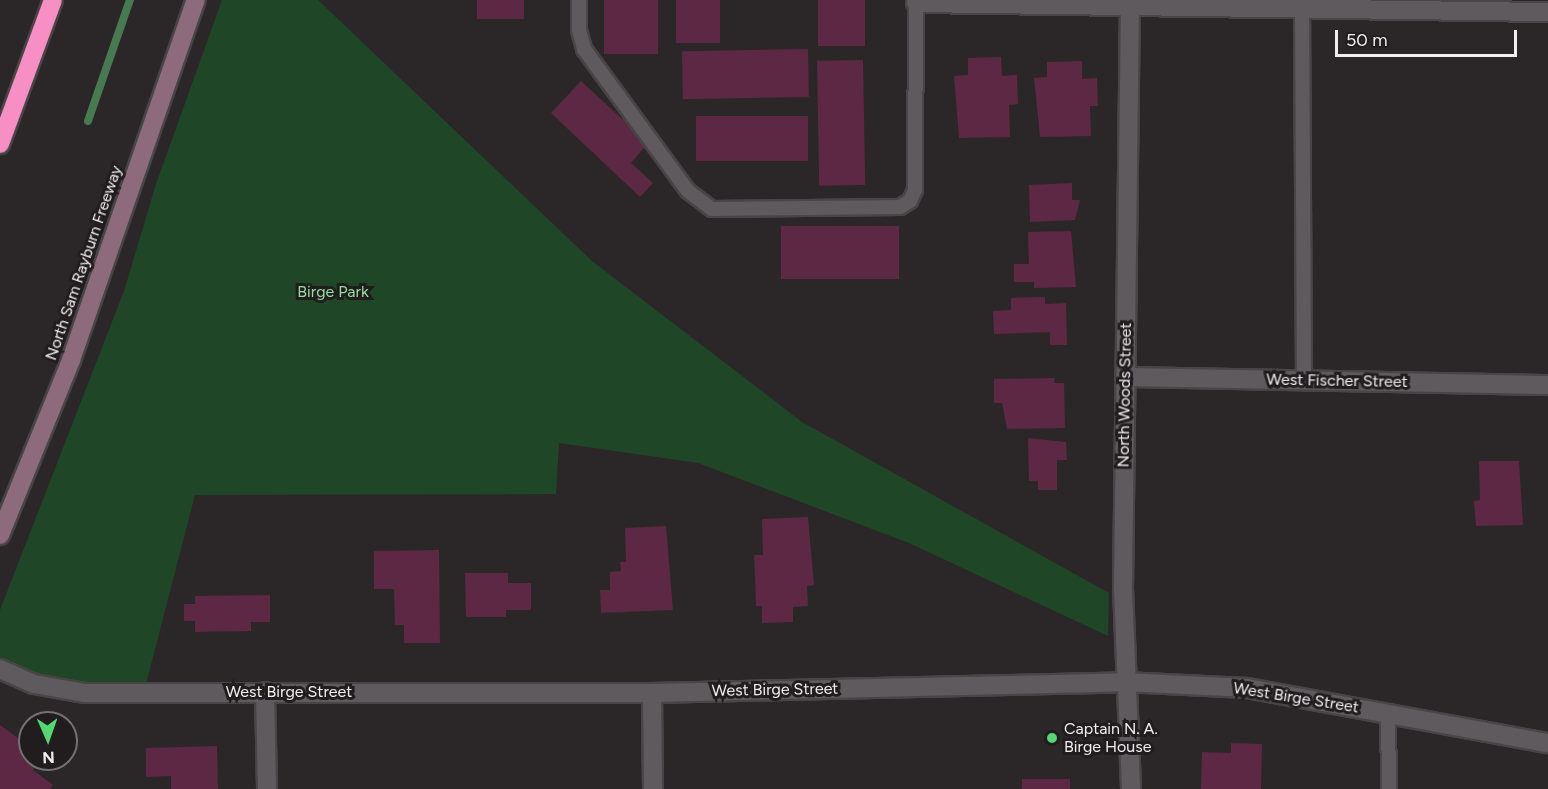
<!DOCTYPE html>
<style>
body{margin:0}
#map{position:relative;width:1548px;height:789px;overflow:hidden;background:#2b2728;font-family:Figtree,sans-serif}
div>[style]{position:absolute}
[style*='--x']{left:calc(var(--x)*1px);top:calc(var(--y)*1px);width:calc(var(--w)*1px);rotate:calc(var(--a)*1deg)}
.green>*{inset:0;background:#1f4627}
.stream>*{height:8px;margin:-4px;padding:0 4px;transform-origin:4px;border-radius:4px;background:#487a51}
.building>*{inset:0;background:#5c2844;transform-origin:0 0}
.roads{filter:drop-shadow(2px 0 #484546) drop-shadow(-2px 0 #484546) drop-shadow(0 2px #484546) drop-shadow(0 -2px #484546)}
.lane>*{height:14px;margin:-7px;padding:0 7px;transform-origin:7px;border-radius:7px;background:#5f5a5d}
.street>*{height:18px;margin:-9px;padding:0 9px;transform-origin:9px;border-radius:9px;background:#5f5a5d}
.secondary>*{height:18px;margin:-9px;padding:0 9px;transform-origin:9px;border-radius:9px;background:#8d6a7c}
.highway>*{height:18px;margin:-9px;padding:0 9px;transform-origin:9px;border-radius:9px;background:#f78ec4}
.dots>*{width:16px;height:16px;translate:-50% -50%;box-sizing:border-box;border:3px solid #211d1f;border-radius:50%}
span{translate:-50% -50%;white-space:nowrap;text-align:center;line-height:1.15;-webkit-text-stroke:6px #211d1f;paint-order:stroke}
.street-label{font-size:16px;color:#f1eeef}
.park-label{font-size:16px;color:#93dd9e}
.poi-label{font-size:16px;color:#f1eeef}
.left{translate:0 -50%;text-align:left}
.north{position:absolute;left:18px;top:711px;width:60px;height:60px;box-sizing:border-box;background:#211d1f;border:2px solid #747172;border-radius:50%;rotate:178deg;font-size:16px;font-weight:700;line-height:24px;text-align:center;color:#f1eeef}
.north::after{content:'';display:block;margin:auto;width:21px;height:27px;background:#54d672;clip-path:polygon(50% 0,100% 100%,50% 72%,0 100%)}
.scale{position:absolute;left:1335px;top:30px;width:182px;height:27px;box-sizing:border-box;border:3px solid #f1eeef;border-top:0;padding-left:8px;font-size:18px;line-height:21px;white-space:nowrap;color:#f1eeef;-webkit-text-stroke:4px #211d1f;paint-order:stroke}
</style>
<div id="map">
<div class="green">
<i style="clip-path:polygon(222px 0,318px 0,592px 261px,802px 422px,1109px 593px,1108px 636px,909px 543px,698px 463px,559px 443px,556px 494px,195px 495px,146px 684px,91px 685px,45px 677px,0 659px,0 610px,124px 291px,156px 184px)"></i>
</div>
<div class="stream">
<i style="--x:88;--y:121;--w:128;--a:-70.9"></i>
</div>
<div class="building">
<i style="left:477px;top:0;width:47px;height:19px"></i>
<i style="left:604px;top:0;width:54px;height:54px"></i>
<i style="left:676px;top:0;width:44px;height:43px"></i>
<i style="left:818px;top:0;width:47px;height:46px"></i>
<i style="left:808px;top:49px;width:48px;height:126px;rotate:89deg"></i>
<i style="clip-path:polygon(1001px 57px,1002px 76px,1017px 75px,1018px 104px,1009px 105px,1010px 137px,959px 138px,954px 76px,968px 75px,968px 58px)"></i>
<i style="left:863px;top:60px;width:125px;height:46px;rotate:89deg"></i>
<i style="clip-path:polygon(1082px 61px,1082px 79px,1097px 78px,1098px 106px,1090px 106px,1091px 136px,1040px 137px,1034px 78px,1047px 77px,1047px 62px)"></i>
<i style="clip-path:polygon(581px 81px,648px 143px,631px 163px,653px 183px,640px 197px,551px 113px)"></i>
<i style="left:808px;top:116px;width:45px;height:112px;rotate:90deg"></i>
<i style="clip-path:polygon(1072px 183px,1072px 200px,1080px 200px,1075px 220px,1030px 222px,1029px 185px)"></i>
<i style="left:781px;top:226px;width:118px;height:53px"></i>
<i style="clip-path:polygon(1071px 231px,1076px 287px,1034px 288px,1034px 282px,1014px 282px,1014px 264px,1029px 264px,1028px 232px)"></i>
<i style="clip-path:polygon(1045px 297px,1045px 304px,1066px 303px,1067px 345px,1050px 345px,1050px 332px,994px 334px,993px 311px,1011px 310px,1011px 298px)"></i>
<i style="clip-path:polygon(1055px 378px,1054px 383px,1064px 383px,1065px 428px,1007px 429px,1002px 403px,994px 403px,994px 379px)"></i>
<i style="clip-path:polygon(1028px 438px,1066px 442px,1067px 460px,1057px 460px,1057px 490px,1038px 490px,1038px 481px,1029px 481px)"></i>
<i style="clip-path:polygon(1479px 461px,1519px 461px,1523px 525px,1476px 526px,1474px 501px,1480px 500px)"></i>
<i style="clip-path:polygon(808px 517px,814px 585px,807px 586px,808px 606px,793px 607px,793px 622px,762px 623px,762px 606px,756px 606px,754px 555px,763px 555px,762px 519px)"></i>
<i style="clip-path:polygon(666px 526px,673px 610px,601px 613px,600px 590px,610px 590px,610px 572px,621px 571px,620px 562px,626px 562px,625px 528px)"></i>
<i style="clip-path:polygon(439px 550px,440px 643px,404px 643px,404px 625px,395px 625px,394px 589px,374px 589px,374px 551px)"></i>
<i style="clip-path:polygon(465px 573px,508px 573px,508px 583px,531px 583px,531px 610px,506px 610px,506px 617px,466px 617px)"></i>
<i style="clip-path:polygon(270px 595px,270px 622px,251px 622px,251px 631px,195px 632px,195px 621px,184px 621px,184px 604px,195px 604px,195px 596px)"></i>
<i style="clip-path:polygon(0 725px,30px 747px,30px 759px,41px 759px,33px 770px,53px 785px,50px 789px,0 789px)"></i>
<i style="clip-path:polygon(1231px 743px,1262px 744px,1261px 789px,1201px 789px,1202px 752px,1231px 753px)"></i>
<i style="clip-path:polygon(217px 746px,218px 789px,171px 789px,171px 776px,146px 777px,146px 748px)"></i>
<i style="left:1022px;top:779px;width:48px;height:10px"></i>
</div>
<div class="roads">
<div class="lane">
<i style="--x:579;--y:0;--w:30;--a:90"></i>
<i style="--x:579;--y:30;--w:20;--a:75"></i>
<i style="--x:584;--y:49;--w:176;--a:53.8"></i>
<i style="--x:688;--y:191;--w:30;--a:37"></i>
<i style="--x:712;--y:209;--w:188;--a:-0.6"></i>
<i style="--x:900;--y:207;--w:12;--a:-31"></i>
<i style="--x:910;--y:201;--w:12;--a:-66"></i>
<i style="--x:915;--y:190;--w:190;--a:-89.7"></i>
<i style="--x:1302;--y:1;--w:379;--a:89.7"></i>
<i style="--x:1388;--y:714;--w:75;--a:89.2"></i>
</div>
<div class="street">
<i style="--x:1130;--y:0;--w:588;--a:90.68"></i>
<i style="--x:1123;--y:588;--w:201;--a:87.7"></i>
<i style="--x:916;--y:3;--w:632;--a:0.82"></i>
<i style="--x:1125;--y:377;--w:423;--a:1.1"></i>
<i style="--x:0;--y:669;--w:37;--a:24"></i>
<i style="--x:34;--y:684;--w:52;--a:10"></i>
<i style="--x:85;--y:693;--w:567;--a:0"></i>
<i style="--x:652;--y:693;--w:472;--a:-1.3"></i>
<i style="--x:1124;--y:682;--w:123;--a:2.8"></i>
<i style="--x:1247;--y:688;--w:306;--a:10.4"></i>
<i style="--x:265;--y:692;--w:97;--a:88.8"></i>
<i style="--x:652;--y:693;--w:96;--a:89.4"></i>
</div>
<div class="secondary">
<i style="--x:0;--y:535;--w:189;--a:-67.9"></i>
<i style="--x:71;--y:360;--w:381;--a:-70.9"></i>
</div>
<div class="highway">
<i style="--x:0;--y:144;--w:153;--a:-69.8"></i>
</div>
</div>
<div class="dots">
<i style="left:1052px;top:738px;background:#54d672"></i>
</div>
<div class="street-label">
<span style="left:84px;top:263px;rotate:-71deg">North Sam Rayburn Freeway</span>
<span style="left:1337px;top:381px;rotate:1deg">West Fischer Street</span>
<span style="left:1125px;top:395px;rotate:-89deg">North Woods Street</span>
<span style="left:775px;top:690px;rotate:-1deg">West Birge Street</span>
<span style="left:289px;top:692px">West Birge Street</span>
<span style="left:1296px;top:698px;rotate:9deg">West Birge Street</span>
</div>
<div class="park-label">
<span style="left:333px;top:292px">Birge Park</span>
</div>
<div class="poi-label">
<span class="left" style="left:1064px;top:738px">Captain N. A.<br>Birge House</span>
</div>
<div class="north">N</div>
<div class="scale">50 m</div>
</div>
